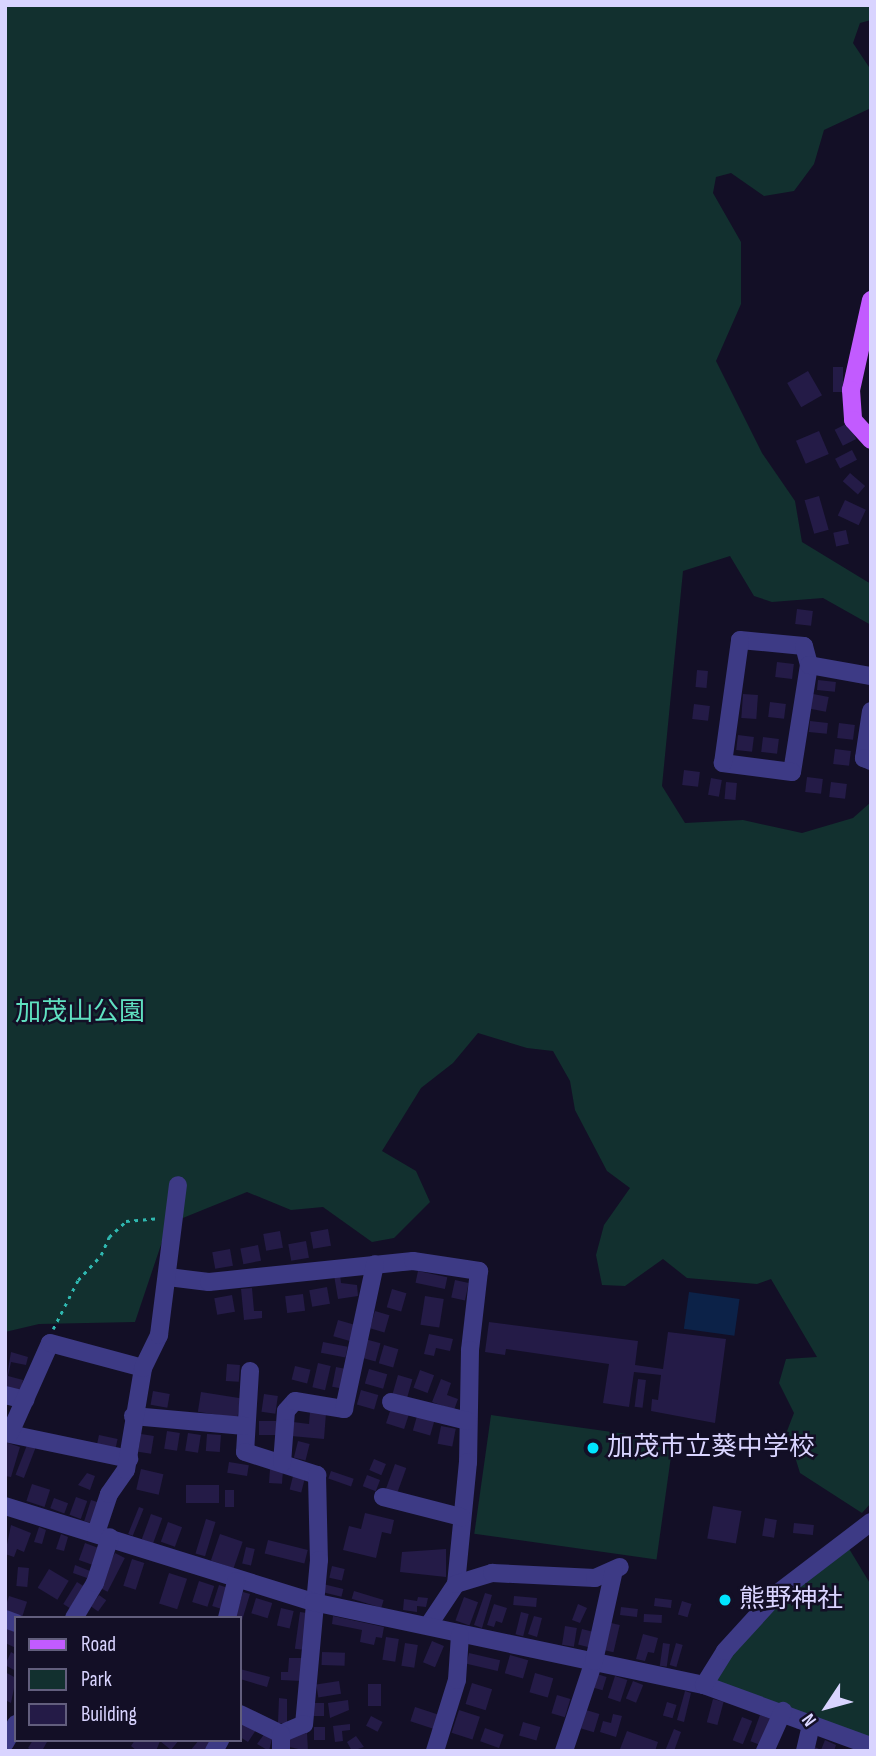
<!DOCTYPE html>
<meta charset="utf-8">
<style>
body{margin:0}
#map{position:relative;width:876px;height:1756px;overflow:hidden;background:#130f26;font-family:"Sofia Sans Condensed","Noto Sans JP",sans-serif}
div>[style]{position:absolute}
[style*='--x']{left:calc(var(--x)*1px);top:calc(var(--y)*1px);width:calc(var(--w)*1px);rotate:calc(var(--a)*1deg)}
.green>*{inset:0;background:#12302f;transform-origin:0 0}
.water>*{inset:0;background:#0c2248;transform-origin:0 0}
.building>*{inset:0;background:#241b47;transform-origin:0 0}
.path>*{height:2.5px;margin-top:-1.25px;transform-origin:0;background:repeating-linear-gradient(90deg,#2fb8b0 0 3.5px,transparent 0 8.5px)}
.minor>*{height:18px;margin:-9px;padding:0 9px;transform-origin:9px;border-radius:9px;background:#3d3a85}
.major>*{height:18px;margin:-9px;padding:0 9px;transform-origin:9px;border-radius:9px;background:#c25bff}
.dots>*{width:19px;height:19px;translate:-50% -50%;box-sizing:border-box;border:4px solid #130f26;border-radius:50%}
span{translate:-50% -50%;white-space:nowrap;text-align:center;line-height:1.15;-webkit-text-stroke:5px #130f26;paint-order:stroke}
.park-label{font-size:26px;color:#5fe0c0}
.poi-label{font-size:26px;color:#d9d4ff}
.left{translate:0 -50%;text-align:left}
.frame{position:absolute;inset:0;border:7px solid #d9d4ff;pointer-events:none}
.legend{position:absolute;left:14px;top:1616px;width:228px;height:126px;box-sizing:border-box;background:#130f26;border:2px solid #625e7d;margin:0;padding:9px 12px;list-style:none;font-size:21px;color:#d9d4ff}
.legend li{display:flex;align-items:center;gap:14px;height:35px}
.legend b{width:35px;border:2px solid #625e7d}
.north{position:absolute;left:792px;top:1672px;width:70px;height:70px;-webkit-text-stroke:5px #130f26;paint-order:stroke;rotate:234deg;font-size:19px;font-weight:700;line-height:28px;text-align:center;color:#d9d4ff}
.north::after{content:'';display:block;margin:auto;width:24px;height:32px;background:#d9d4ff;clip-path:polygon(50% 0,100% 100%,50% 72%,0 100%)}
</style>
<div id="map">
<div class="green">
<i style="clip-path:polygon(5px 5px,871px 5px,871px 20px,860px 23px,853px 43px,871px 70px,871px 108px,824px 130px,814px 164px,794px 191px,764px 196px,731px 173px,716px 177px,713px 193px,741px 242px,741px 304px,716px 361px,762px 453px,795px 501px,802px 542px,871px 584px,871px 625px,823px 598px,772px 602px,754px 596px,730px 556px,683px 571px,662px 786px,685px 823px,743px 820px,802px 833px,853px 818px,871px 802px,871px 1503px,862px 1513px,800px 1473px,787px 1431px,794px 1413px,779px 1383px,786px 1359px,817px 1357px,771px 1279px,757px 1284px,687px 1278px,663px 1259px,625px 1286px,602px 1285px,596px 1255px,604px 1225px,630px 1188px,607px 1171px,575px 1110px,570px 1081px,553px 1051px,527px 1048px,478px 1033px,453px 1063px,421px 1088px,382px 1151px,416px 1171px,430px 1202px,394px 1238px,372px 1242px,323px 1207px,291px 1210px,247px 1192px,168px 1224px,135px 1322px,39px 1324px,5px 1332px)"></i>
<i style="left:491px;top:1415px;width:184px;height:120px;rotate:8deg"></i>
<i style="clip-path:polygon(848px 1547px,871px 1585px,871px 1739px,713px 1682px,729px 1655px,782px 1600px)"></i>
</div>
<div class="water">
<i style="left:689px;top:1292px;width:51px;height:37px;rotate:8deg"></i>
</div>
<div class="building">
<i style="left:833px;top:367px;width:10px;height:25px"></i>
<i style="left:808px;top:371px;width:28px;height:24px;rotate:60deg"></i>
<i style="left:848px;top:423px;width:18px;height:15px;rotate:63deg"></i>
<i style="left:819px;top:431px;width:25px;height:25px;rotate:67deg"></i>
<i style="left:852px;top:450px;width:11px;height:19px;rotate:63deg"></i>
<i style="left:850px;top:473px;width:20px;height:11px;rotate:41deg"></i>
<i style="left:819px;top:496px;width:35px;height:15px;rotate:74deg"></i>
<i style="left:845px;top:500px;width:23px;height:17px;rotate:25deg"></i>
<i style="left:846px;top:530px;width:14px;height:13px;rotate:78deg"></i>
<i style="left:797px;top:609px;width:16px;height:15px;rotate:7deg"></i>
<i style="left:777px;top:662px;width:17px;height:15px;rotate:7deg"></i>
<i style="left:697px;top:670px;width:11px;height:17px;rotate:5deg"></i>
<i style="left:818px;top:680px;width:18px;height:10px;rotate:6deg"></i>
<i style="left:743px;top:694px;width:15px;height:24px;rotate:4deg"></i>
<i style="left:813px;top:694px;width:16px;height:15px;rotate:11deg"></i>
<i style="left:770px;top:702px;width:16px;height:15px;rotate:7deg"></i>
<i style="left:694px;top:704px;width:16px;height:15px;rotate:7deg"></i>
<i style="left:810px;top:721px;width:18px;height:11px;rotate:6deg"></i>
<i style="left:839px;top:723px;width:16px;height:15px;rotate:7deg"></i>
<i style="left:738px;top:735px;width:16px;height:15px;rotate:7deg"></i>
<i style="left:763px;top:737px;width:16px;height:15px;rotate:7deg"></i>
<i style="left:835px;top:749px;width:16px;height:15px;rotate:7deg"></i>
<i style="left:684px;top:770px;width:16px;height:15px;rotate:7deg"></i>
<i style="left:807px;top:777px;width:16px;height:15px;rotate:7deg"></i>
<i style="left:711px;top:778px;width:11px;height:17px;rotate:10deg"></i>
<i style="left:726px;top:782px;width:11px;height:17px;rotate:5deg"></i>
<i style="left:831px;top:782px;width:16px;height:15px;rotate:7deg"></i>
<i style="left:328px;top:1229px;width:17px;height:18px;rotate:80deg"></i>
<i style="left:280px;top:1231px;width:17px;height:17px;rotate:80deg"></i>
<i style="left:306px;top:1241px;width:17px;height:18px;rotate:80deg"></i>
<i style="left:258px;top:1245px;width:16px;height:18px;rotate:79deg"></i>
<i style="left:230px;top:1249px;width:17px;height:18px;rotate:80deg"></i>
<i style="left:418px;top:1271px;width:30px;height:12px;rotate:12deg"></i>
<i style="clip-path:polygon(340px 1274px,341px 1283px,357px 1285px,358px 1296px,338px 1299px,334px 1275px)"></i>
<i style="left:455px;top:1280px;width:14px;height:18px;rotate:12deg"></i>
<i style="left:327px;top:1287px;width:17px;height:18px;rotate:80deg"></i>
<i style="clip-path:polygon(252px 1288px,254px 1311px,262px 1311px,262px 1318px,244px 1320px,241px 1289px)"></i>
<i style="left:392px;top:1289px;width:15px;height:19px;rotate:16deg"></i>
<i style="left:303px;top:1294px;width:17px;height:18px;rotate:83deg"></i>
<i style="left:232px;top:1295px;width:17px;height:18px;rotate:80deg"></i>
<i style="left:425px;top:1296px;width:19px;height:29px;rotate:9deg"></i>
<i style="left:375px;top:1311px;width:15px;height:18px;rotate:16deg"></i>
<i style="left:338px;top:1320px;width:19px;height:17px;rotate:16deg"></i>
<i style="clip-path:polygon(489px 1322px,638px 1341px,635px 1365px,663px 1369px,668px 1332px,726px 1339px,715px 1423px,651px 1411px,652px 1399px,658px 1400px,661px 1375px,634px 1372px,629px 1407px,603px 1403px,609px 1364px,506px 1349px,505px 1355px,485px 1352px)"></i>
<i style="clip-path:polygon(429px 1334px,453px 1339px,450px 1351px,436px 1348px,434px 1356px,424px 1354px)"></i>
<i style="left:365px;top:1339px;width:16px;height:19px;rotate:15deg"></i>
<i style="left:323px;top:1342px;width:25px;height:11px;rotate:11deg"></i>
<i style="left:384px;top:1345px;width:15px;height:19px;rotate:16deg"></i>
<i style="clip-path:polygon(11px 1352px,28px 1357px,26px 1365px,11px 1362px,8px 1376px,23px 1380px,21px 1390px,5px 1387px)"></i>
<i style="left:318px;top:1363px;width:13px;height:25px;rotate:13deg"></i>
<i style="left:227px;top:1364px;width:13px;height:17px;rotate:4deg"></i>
<i style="left:295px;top:1366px;width:16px;height:14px;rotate:14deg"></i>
<i style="left:336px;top:1367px;width:10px;height:20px;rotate:11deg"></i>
<i style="left:369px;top:1369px;width:19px;height:15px;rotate:16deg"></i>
<i style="left:420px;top:1370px;width:15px;height:19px;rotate:20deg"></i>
<i style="left:398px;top:1375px;width:15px;height:19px;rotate:16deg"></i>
<i style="clip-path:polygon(441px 1379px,451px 1383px,447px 1395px,458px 1399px,454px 1410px,432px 1402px)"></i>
<i style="left:638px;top:1379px;width:8px;height:28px;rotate:7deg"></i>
<i style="left:361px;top:1390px;width:18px;height:15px;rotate:16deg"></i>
<i style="left:153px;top:1391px;width:17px;height:14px;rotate:10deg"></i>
<i style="left:201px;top:1392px;width:40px;height:20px;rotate:9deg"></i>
<i style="left:264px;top:1394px;width:14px;height:18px;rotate:8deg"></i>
<i style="left:391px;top:1408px;width:19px;height:16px;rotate:18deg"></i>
<i style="clip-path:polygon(310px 1412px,326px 1413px,324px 1439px,291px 1436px,293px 1422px,309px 1424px)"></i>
<i style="left:417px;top:1416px;width:18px;height:15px;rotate:16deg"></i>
<i style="left:259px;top:1421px;width:17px;height:14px"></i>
<i style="left:441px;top:1426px;width:15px;height:18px;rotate:11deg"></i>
<i style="left:167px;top:1431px;width:13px;height:18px;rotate:9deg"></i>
<i style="left:188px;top:1433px;width:13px;height:18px;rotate:9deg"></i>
<i style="left:141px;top:1434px;width:13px;height:18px;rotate:9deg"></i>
<i style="left:207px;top:1434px;width:14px;height:17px;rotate:4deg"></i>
<i style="left:99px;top:1435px;width:19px;height:11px;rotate:12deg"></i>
<i style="left:298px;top:1441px;width:12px;height:17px;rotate:14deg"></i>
<i style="clip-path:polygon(5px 1442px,20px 1447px,11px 1477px,5px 1476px)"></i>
<i style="left:27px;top:1445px;width:9px;height:32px;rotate:21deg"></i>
<i style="left:374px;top:1459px;width:13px;height:12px;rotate:23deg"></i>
<i style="left:229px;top:1462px;width:20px;height:11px;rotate:9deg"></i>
<i style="left:395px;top:1464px;width:12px;height:27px;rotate:20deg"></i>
<i style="left:141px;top:1469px;width:23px;height:21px;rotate:13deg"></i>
<i style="left:270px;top:1469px;width:13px;height:14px;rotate:4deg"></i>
<i style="left:331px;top:1471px;width:24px;height:8px;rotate:19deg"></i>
<i style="clip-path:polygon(87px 1473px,95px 1476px,90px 1490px,78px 1485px)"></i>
<i style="left:367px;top:1475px;width:14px;height:12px;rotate:21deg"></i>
<i style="left:293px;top:1476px;width:12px;height:14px;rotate:14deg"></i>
<i style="left:32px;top:1484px;width:19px;height:18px;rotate:18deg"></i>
<i style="left:186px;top:1485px;width:33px;height:18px"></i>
<i style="left:225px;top:1490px;width:9px;height:17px"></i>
<i style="left:76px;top:1497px;width:12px;height:19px;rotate:20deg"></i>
<i style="left:54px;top:1498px;width:15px;height:11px;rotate:20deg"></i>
<i style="left:91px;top:1500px;width:9px;height:22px;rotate:18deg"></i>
<i style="left:713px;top:1506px;width:29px;height:33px;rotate:10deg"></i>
<i style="left:139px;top:1507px;width:5px;height:29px;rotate:22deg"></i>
<i style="clip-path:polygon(365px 1513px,394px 1520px,391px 1534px,382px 1532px,376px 1558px,343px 1550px,349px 1526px,361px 1529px)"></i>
<i style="left:151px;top:1514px;width:12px;height:27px;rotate:20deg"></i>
<i style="left:765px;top:1518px;width:12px;height:18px;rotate:9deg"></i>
<i style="left:206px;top:1519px;width:10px;height:36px;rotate:17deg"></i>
<i style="left:168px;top:1522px;width:15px;height:21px;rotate:20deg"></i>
<i style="left:794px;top:1523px;width:20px;height:10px;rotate:6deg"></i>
<i style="clip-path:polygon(11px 1525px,31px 1533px,24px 1552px,17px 1549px,14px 1557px,5px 1554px)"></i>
<i style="clip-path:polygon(39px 1527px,46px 1530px,42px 1544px,34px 1542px)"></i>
<i style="clip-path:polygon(61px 1534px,68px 1537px,64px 1551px,56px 1549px)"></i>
<i style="left:220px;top:1534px;width:24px;height:28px;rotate:19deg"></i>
<i style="left:268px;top:1540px;width:41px;height:14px;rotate:14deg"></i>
<i style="left:85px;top:1543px;width:15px;height:18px;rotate:20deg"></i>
<i style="left:246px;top:1547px;width:9px;height:17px;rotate:13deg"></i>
<i style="clip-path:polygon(446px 1549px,446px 1577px,400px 1572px,402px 1552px)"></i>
<i style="left:115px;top:1553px;width:11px;height:38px;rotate:27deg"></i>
<i style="left:132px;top:1559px;width:13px;height:28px;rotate:18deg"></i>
<i style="clip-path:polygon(75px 1565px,90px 1571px,87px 1578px,73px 1573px)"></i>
<i style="left:332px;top:1566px;width:13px;height:12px;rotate:13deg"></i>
<i style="left:18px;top:1567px;width:11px;height:19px;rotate:5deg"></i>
<i style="left:49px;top:1569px;width:23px;height:22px;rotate:31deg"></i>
<i style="left:169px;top:1573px;width:19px;height:32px;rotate:18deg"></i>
<i style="left:199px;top:1581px;width:16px;height:22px;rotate:18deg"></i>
<i style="left:77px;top:1582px;width:9px;height:26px;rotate:32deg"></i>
<i style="left:323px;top:1584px;width:21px;height:8px;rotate:14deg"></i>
<i style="left:219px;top:1585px;width:9px;height:22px;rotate:18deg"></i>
<i style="left:354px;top:1591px;width:31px;height:8px;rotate:17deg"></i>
<i style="clip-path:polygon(243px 1592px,250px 1594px,240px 1627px,240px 1618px,235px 1618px)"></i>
<i style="clip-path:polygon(485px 1593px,492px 1595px,482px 1628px,474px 1625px)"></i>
<i style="left:99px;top:1595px;width:9px;height:14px;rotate:36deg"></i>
<i style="left:9px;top:1596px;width:19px;height:16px;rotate:18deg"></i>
<i style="left:514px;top:1596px;width:23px;height:9px;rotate:5deg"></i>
<i style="clip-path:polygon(418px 1597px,428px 1598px,426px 1607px,417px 1606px,417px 1612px,403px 1610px,404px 1599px,417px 1601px)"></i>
<i style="left:464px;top:1597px;width:15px;height:25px;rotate:20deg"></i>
<i style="left:256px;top:1598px;width:17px;height:16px;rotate:17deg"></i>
<i style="left:655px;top:1598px;width:17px;height:8px;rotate:7deg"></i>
<i style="left:682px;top:1601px;width:10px;height:14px;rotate:17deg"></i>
<i style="clip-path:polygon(494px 1604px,507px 1608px,502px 1623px,496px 1621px,494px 1627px,487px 1625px)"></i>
<i style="clip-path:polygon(578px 1604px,587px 1608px,580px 1623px,572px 1620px)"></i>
<i style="left:621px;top:1607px;width:17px;height:8px;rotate:7deg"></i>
<i style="left:281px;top:1608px;width:13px;height:18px;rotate:13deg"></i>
<i style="left:300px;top:1612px;width:7px;height:37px;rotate:8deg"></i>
<i style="left:521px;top:1612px;width:8px;height:23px;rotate:14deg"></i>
<i style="left:644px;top:1614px;width:18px;height:8px;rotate:3deg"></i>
<i style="clip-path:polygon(333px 1616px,384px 1627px,382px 1638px,376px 1637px,374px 1645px,360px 1642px,362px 1630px,332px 1624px)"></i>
<i style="clip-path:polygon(534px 1616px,542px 1618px,537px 1637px,528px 1634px)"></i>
<i style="left:611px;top:1623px;width:9px;height:28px;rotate:13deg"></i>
<i style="left:565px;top:1626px;width:12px;height:19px;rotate:9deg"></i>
<i style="clip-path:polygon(5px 1628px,16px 1632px,16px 1648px,5px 1643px)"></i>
<i style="left:582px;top:1629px;width:12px;height:16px;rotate:14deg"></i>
<i style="clip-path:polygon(643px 1634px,658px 1638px,654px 1653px,648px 1652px,645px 1661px,636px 1659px)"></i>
<i style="left:386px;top:1637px;width:13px;height:23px;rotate:9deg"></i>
<i style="left:432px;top:1641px;width:13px;height:23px;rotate:23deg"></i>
<i style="left:405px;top:1643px;width:13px;height:23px;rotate:9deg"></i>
<i style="left:663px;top:1643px;width:7px;height:23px;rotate:8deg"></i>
<i style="left:676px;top:1643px;width:7px;height:23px;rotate:16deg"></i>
<i style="clip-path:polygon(11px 1652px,16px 1655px,16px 1671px,5px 1665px)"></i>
<i style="left:322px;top:1652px;width:23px;height:13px;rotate:2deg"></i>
<i style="left:469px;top:1653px;width:32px;height:11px;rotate:13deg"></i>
<i style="left:510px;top:1655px;width:19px;height:19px;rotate:16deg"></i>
<i style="clip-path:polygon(289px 1658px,301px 1658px,301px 1681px,281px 1680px,281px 1672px,288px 1672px)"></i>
<i style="clip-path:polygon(240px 1669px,270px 1677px,267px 1687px,240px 1679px)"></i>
<i style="clip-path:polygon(5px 1672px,16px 1678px,11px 1703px,5px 1700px)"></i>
<i style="left:535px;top:1673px;width:19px;height:20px;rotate:16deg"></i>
<i style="left:597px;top:1674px;width:10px;height:14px;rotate:17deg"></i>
<i style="left:615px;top:1676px;width:13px;height:23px;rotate:18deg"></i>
<i style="left:339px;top:1681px;width:13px;height:23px;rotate:81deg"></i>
<i style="left:633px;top:1681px;width:11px;height:19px;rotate:22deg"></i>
<i style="left:472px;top:1683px;width:21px;height:22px;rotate:17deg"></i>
<i style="left:368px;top:1684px;width:13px;height:22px"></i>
<i style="clip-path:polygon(685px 1691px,691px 1693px,684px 1722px,677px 1720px)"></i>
<i style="left:557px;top:1695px;width:14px;height:19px;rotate:17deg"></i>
<i style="clip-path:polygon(279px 1698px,287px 1699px,287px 1723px,278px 1723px)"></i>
<i style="left:713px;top:1699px;width:11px;height:24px;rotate:15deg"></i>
<i style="clip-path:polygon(348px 1700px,349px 1710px,330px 1718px,328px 1703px)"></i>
<i style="left:667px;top:1702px;width:10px;height:14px;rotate:17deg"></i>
<i style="left:312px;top:1703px;width:12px;height:13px"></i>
<i style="left:415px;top:1707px;width:25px;height:15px;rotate:18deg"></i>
<i style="left:459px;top:1710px;width:22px;height:24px;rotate:18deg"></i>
<i style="left:586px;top:1710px;width:14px;height:19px;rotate:17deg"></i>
<i style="clip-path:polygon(613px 1714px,622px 1716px,616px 1737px,600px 1732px,603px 1721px,611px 1723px)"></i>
<i style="left:760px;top:1715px;width:12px;height:28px;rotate:20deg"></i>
<i style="left:371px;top:1716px;width:13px;height:11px;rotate:27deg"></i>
<i style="left:742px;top:1717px;width:11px;height:25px;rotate:22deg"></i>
<i style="clip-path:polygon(240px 1720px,256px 1730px,248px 1742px,240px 1737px)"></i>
<i style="left:523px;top:1722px;width:18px;height:14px;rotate:16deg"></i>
<i style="clip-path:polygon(350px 1724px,350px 1730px,342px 1731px,343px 1741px,335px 1742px,333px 1726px)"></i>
<i style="left:314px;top:1727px;width:11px;height:13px"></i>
<i style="left:485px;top:1728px;width:20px;height:14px;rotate:20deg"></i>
<i style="clip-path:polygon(674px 1729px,681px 1732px,674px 1751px,665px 1751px)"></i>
<i style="clip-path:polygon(627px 1731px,658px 1742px,655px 1751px,620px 1749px)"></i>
<i style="clip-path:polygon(265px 1733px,272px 1739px,269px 1751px,257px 1744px)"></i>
<i style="clip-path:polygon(307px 1733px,308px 1751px,289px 1747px,289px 1734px)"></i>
<i style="clip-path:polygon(356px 1736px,364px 1747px,352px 1751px,347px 1742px)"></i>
<i style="clip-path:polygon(33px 1740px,48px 1740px,42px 1751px,32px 1751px,28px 1748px)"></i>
<i style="clip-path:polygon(135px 1740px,179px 1740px,171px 1750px,160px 1741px,156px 1751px,137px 1751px,131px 1746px)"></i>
<i style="clip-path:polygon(199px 1740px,212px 1741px,204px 1751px,190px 1751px)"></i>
<i style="clip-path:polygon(825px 1740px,836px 1745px,834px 1751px,814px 1751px,815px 1747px,821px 1750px)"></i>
</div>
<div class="path">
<i style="--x:5;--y:934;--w:15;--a:90"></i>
<i style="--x:53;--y:1329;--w:55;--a:-63"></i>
<i style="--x:78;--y:1280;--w:34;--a:-47"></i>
<i style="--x:101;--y:1255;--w:20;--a:-66"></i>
<i style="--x:109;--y:1237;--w:23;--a:-43"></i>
<i style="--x:126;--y:1221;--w:32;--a:-5"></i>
</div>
<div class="minor">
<i style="--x:740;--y:640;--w:64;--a:5.4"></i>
<i style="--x:804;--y:646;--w:20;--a:75"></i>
<i style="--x:809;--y:665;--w:108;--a:99"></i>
<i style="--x:792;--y:772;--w:70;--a:-172.6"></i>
<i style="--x:723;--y:763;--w:124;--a:-82.1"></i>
<i style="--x:809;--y:665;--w:63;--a:10.1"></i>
<i style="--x:871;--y:711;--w:48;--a:98.5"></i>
<i style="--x:864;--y:758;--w:8;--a:23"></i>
<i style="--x:168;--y:1277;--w:41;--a:7"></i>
<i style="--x:209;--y:1282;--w:205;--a:-5.9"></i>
<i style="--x:413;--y:1261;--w:67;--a:8.6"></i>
<i style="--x:479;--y:1271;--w:80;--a:96.5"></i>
<i style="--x:470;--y:1350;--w:112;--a:91"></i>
<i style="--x:468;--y:1462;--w:123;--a:95.6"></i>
<i style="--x:456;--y:1584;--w:50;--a:123.7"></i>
<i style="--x:250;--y:1371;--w:81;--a:93.5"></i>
<i style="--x:245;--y:1452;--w:76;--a:17.7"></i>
<i style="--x:317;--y:1475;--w:85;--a:88.7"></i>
<i style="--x:319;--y:1560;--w:165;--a:95.2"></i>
<i style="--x:304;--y:1724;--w:25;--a:157"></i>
<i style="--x:5;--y:1395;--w:21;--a:14"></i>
<i style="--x:391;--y:1402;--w:79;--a:13.9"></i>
<i style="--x:133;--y:1416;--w:112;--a:5.1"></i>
<i style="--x:5;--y:1433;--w:127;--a:11.8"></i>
<i style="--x:10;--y:1433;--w:98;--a:-66"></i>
<i style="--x:50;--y:1343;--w:96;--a:15"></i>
<i style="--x:282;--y:1463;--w:52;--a:-85.6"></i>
<i style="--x:286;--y:1411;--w:13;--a:-48"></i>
<i style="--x:295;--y:1401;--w:50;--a:9.3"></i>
<i style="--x:344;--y:1409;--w:148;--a:-77.9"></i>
<i style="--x:383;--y:1497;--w:81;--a:14.4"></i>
<i style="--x:5;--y:1506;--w:323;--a:17.3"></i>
<i style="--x:313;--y:1602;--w:400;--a:12"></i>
<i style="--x:704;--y:1685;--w:178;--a:20.1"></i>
<i style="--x:96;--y:1533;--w:41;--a:-71.6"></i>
<i style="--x:109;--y:1494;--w:29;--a:-55"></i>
<i style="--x:126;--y:1470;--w:103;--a:-80.5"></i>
<i style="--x:143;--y:1368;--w:37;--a:-64"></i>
<i style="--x:159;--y:1335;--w:151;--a:-82.8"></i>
<i style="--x:456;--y:1584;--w:38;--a:-17"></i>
<i style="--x:492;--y:1573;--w:103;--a:2.8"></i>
<i style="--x:595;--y:1578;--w:27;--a:-24"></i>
<i style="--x:74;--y:1618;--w:41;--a:-59"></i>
<i style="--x:95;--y:1583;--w:48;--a:-71.9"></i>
<i style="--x:227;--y:1618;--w:38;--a:-76"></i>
<i style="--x:5;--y:1619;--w:12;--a:20"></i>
<i style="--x:704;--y:1685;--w:40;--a:-58"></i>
<i style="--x:725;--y:1651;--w:79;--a:-47.6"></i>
<i style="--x:778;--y:1593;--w:117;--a:-37.4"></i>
<i style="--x:240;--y:1714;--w:46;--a:26"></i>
<i style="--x:281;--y:1734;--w:17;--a:90"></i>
<i style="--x:5;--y:1743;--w:22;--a:-60"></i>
<i style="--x:214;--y:1751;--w:13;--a:-61"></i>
<i style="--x:435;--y:1751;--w:74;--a:-72.8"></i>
<i style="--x:457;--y:1680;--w:45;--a:-86.2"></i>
<i style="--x:564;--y:1751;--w:95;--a:-71.6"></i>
<i style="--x:594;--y:1661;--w:93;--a:-77.6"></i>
<i style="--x:765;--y:1751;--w:44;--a:-65.8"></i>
<i style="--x:805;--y:1751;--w:27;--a:-77"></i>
</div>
<div class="major">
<i style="--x:871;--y:300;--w:92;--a:102.5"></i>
<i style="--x:851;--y:390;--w:30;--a:86"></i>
<i style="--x:853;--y:420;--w:27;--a:48"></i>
</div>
<div class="dots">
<i style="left:593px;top:1448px;background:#00e5ff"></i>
<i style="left:725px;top:1600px;background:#00e5ff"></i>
</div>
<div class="park-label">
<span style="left:80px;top:1013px">加茂山公園</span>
</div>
<div class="poi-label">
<span class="left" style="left:607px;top:1448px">加茂市立葵中学校</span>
<span class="left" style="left:739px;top:1600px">熊野神社</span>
</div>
<div class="frame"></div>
<ul class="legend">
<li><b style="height:9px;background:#c25bff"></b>Road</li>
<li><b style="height:19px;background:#12302f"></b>Park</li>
<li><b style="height:19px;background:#241b47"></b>Building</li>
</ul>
<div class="north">N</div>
</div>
